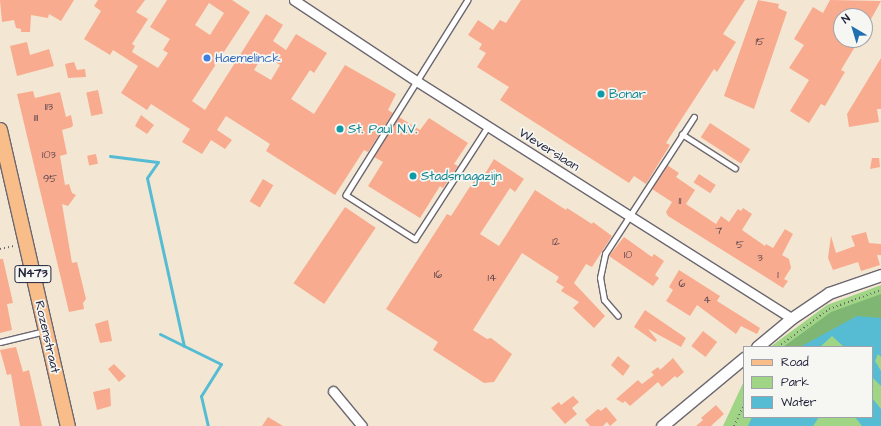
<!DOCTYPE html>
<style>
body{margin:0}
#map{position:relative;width:881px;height:426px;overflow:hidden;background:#f3e7d3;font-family:"Architects Daughter",sans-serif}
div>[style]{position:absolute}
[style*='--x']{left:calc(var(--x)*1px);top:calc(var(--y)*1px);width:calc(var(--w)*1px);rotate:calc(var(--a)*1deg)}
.green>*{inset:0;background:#a0d586}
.forest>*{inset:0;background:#80b673}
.water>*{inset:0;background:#56bcd4}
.stream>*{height:3px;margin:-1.5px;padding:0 1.5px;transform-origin:1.5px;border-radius:1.5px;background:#56bcd4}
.building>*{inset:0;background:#f8ab8e;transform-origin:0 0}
.path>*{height:2px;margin-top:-1px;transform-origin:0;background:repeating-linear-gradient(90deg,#6b6770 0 1px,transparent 0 4px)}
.roads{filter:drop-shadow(1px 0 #6b6770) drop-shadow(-1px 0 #6b6770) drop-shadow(0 1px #6b6770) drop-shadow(0 -1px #6b6770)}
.service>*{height:4.5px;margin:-2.25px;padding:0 2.25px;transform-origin:2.25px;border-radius:2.25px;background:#fff}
.minor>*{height:9px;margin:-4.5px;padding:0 4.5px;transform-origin:4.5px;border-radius:4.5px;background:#fff}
.tertiary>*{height:11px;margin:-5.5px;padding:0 5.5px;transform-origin:5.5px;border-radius:5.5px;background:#fff}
.primary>*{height:14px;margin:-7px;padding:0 7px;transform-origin:7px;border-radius:7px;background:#f8bd89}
.dots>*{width:11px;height:11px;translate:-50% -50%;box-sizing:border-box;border:2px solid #f6f6f2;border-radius:50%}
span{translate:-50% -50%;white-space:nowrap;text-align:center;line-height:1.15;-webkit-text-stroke:3.5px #f6f6f2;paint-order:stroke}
.number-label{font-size:11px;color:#584450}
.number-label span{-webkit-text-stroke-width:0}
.shield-label span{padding:1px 3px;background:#f6f6f2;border:1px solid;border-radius:3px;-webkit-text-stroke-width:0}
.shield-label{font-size:12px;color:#22223b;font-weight:700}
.shop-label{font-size:13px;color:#366cbe}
.left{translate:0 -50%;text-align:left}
.culture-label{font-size:13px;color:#0d838f}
.street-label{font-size:13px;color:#22223b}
.legend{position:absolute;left:743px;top:346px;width:130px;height:72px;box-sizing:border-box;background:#f6f6f2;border:1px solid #a1a1a9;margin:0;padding:5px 7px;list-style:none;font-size:12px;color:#22223b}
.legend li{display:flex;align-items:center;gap:8px;height:20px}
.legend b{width:20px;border:1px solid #a1a1a9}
.north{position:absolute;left:833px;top:8px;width:40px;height:40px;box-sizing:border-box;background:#f6f6f2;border:1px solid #a1a1a9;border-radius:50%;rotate:322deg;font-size:11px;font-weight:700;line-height:16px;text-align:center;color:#22223b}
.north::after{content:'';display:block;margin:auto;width:14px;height:18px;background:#1f6fb2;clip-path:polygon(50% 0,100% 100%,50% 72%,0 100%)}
</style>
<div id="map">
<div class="green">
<i style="clip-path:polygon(881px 285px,881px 426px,723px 426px,744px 381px,744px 417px,872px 417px,872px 347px,770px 347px,827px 305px)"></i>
</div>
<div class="forest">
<i style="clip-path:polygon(881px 294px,881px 318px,873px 318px,800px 347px,783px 347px,831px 312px)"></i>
</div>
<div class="water">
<i style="clip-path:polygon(857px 316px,881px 318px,881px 357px,878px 354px,875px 361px,881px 371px,881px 386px,872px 377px,872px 347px,844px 347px,832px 336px,820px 347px,800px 347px)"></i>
<i style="clip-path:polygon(872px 398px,881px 409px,881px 426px,862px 426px,855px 417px,872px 417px)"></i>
<i style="clip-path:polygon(752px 417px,819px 417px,813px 426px,748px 426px)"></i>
</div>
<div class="stream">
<i style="--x:110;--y:156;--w:48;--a:7.1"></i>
<i style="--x:158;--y:162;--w:19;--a:125"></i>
<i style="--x:147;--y:178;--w:172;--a:77.6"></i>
<i style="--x:160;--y:334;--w:68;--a:26.2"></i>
<i style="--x:221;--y:364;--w:38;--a:122"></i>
<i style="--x:201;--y:396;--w:31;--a:77"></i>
</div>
<div class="building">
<i style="clip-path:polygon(0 0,74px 0,61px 21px,49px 14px,48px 18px,31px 15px,30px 32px,21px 32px,21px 29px,16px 28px,14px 20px,2px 22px)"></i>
<i style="clip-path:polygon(evenodd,98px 0,145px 0,136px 12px,148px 19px,132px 44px,135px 46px,132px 52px,158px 68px,168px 53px,163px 50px,170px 39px,150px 27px,167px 0,232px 0,250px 12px,192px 101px,205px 110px,266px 14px,283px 25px,273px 41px,286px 50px,296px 34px,327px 53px,314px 73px,310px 70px,291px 99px,314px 114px,345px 65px,396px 94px,388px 110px,393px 113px,368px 152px,364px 150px,335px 195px,266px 151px,270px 144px,226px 116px,217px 130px,232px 140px,225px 149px,211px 140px,202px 154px,182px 142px,190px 129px,151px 104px,147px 110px,121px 93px,138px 66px,113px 50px,110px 55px,84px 39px,101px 11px,94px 6px,98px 0,209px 3px,224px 13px,210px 35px,195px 25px,209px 3px,98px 0,264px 54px,280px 65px,271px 80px,254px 70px,264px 54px)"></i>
<i style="clip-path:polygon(521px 0,745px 0,723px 34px,736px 42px,717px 72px,714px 69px,666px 143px,670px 145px,646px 184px,634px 176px,629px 183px,500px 100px,509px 87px,477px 67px,486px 53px,479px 49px,482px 44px,468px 35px,478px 20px,493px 30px,500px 20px,506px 23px)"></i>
<i style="clip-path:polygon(758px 0,779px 4px,778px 8px,787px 12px,754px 109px,724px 96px)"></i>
<i style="clip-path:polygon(830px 0,881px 1px,865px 30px,865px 16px,841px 16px,841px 40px,859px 40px,841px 70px,845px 72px,825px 106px,821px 104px,809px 123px,790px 111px,809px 80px,789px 68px,804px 45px,794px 39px,813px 7px,823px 13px)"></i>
<i style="clip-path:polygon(27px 42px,30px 55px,49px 49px,54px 66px,17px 76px,10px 46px)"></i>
<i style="clip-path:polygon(881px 58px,881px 109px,877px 109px,879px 122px,849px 127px,847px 114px)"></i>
<i style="clip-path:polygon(74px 62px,77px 70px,85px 69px,86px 77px,68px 78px,65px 64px)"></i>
<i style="left:98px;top:90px;width:24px;height:12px;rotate:78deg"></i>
<i style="clip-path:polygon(33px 91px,35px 98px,60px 92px,66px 117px,71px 115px,73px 125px,72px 127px,62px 130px,67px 154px,60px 156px,65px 185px,69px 184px,72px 193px,76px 195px,68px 206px,62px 204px,72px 263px,77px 262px,86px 299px,83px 303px,84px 309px,69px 312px,17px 94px)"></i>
<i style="clip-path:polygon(141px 115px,154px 125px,147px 134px,135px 126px)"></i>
<i style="clip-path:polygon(399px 117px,420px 130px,429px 118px,468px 143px,454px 164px,458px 166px,443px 188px,440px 186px,420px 218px,368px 186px,383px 162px,374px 157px)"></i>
<i style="left:710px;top:123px;width:48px;height:17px;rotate:33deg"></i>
<i style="left:96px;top:154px;width:10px;height:9px;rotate:79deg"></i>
<i style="clip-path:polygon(872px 158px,879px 158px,880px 167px,870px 169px)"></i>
<i style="clip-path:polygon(494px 159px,524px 179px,515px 192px,510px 188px,480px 234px,499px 246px,535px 190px,566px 210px,567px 208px,592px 224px,593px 222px,612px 236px,592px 267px,586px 264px,574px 283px,605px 316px,594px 328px,573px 308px,579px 302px,561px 291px,564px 287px,556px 282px,559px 277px,522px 253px,473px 330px,487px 339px,491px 338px,512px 354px,494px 382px,484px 383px,433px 350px,438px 342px,386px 309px,447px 214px,451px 216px,475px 179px,480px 182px)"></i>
<i style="clip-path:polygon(667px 165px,679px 173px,676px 177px,695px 190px,686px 204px,716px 224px,721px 216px,729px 222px,738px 209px,741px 211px,743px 208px,752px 214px,742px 230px,765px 246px,766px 244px,773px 248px,785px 229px,793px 234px,782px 255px,789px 259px,791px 268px,784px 279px,788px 281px,783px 288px,668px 216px,666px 212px,672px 202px,652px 189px)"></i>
<i style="left:699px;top:174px;width:20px;height:10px;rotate:33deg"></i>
<i style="left:263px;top:179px;width:12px;height:26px;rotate:31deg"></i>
<i style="left:345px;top:207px;width:37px;height:92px;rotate:34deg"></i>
<i style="clip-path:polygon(866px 232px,869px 243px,881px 244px,881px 255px,877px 255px,880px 265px,861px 271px,858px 262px,833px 270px,828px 258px,831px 236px,836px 253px,855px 246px,851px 236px)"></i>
<i style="clip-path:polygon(624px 237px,652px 257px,654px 254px,664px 261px,655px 275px,659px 278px,653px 286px,609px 256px)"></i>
<i style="clip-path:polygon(0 259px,3px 259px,13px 303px,7px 304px,12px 330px,0 333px)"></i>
<i style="clip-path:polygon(679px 270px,720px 296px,717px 301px,760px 328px,757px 334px,741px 326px,736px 334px,697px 305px,690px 316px,666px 301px,673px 290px,669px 287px)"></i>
<i style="clip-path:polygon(645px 310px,686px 338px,681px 347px,648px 329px,657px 340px,655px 342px,634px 327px)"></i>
<i style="clip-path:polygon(108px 320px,112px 341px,100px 343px,95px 324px)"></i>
<i style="left:703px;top:331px;width:18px;height:19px;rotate:38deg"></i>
<i style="clip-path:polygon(16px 347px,23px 372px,29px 370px,42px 426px,20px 426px,11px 374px,7px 375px,0 350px)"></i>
<i style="clip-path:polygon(618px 356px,630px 366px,623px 376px,611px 365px)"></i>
<i style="clip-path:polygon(673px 358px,684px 372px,677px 378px,675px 376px,662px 387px,658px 382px,630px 406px,625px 401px,623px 403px,616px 399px,638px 380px,642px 384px,654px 375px,651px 372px,658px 367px,660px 370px)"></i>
<i style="clip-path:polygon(114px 364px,126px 376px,119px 382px,108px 369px)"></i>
<i style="clip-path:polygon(110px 388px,111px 406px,97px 410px,93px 392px)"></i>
<i style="clip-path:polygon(573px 396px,579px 402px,572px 408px,577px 414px,565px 424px,551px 408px,559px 402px,561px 405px)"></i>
<i style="clip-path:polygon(716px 405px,724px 414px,711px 426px,696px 426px,703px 420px,701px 418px)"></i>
<i style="clip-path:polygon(606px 407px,617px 420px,610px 426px,607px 422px,603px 426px,590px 426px,585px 420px,598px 409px,601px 411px)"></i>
<i style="clip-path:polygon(268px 417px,283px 426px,262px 426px)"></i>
</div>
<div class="path">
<i style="--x:0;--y:249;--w:14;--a:-12"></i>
<i style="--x:778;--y:347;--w:64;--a:-36.7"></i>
<i style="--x:829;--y:309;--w:55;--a:-20.1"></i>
<i style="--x:734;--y:426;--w:23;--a:-65"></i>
</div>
<div class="roads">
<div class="service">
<i style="--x:468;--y:0;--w:230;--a:122"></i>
<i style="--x:346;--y:195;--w:82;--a:32.5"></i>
<i style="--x:415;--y:239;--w:135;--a:-57.1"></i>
<i style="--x:682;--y:134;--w:63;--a:32.7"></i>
<i style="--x:618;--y:316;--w:21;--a:-131"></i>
<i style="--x:604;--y:300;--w:22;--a:-100"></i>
<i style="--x:600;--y:278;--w:25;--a:-78"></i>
<i style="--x:605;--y:254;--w:163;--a:-57"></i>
<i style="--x:0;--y:342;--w:46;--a:-13.7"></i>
</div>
<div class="minor">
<i style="--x:294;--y:0;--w:149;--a:33.5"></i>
<i style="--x:418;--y:82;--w:442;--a:32.3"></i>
<i style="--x:333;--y:391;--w:45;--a:50.4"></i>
</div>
<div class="tertiary">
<i style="--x:757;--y:347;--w:45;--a:-39.6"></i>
<i style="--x:792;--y:318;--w:45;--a:-34"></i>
<i style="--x:829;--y:293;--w:55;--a:-19.1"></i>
<i style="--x:662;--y:426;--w:107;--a:-39.7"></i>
</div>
<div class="primary">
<i style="--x:0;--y:130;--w:304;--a:77.1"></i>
</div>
</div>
<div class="dots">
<i style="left:207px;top:58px;background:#3f7fe0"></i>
<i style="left:601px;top:94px;background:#0f9aa8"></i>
<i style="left:340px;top:129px;background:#0f9aa8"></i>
<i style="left:413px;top:176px;background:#0f9aa8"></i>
</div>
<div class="number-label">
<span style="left:760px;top:42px">15</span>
<span style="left:49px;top:107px">113</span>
<span style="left:36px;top:118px">111</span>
<span style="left:49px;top:155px">103</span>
<span style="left:50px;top:179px">95</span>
<span style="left:680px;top:201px">11</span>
<span style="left:719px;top:231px">7</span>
<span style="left:556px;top:242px">12</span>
<span style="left:740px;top:245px">5</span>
<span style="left:628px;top:255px">10</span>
<span style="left:760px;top:258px">3</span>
<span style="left:438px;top:275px">16</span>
<span style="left:778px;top:275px">1</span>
<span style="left:492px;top:278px">14</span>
<span style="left:682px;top:284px">6</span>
<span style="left:707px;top:300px">4</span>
</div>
<div class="shield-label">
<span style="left:33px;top:274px">N473</span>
</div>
<div class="shop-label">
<span class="left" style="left:215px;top:58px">Haemelinck</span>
</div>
<div class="culture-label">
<span class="left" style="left:609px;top:94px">Bonar</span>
<span class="left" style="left:348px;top:129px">St. Paul N.V.</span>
<span class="left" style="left:421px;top:176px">Stadsmagazijn</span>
</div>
<div class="street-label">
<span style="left:549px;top:150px;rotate:32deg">Weverslaan</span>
<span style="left:47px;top:337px;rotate:77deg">Rozenstraat</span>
</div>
<ul class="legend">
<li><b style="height:5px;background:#f8bd89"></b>Road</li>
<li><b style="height:11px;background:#a0d586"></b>Park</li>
<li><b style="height:11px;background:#56bcd4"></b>Water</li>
</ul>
<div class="north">N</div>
</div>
